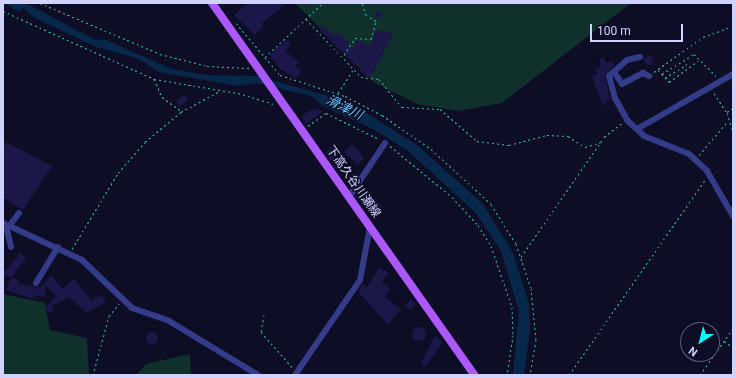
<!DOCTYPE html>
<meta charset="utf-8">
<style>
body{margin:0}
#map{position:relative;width:736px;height:378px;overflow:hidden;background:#0e0d26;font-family:Roboto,"Noto Sans JP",sans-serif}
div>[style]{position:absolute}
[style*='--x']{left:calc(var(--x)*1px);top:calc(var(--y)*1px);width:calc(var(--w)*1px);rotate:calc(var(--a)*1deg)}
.green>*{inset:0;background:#0f302b}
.water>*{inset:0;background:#07284a}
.building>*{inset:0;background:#1b1748;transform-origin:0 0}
.round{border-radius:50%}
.path>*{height:1px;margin-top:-0.5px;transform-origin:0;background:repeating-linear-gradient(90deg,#24c0a4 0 2px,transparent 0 5px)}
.minor>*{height:6px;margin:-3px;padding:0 3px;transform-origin:3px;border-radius:3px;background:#343b89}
.major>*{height:8px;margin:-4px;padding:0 4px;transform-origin:4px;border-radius:4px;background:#ac58ff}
span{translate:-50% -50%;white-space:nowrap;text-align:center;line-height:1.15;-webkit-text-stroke:3px #0e0d26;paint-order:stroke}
.street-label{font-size:12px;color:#d1d2ff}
.water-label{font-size:13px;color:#5fc9ff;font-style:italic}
.frame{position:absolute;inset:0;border:4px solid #d1d2ff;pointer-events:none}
.north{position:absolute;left:680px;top:322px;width:40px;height:40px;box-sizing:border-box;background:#0e0d26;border:1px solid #5c5c7d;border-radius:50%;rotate:216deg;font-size:11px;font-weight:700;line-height:16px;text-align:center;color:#d1d2ff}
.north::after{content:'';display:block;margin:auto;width:14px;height:18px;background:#00fcf7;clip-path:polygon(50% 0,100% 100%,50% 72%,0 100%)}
.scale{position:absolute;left:590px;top:24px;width:93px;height:18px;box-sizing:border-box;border:2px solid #d1d2ff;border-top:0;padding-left:5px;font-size:12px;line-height:14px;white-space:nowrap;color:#d1d2ff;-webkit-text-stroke:3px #0e0d26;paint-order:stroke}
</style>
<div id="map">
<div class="green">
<i style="clip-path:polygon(295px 3px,631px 3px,502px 103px,458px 111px,417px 104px,375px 83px)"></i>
<i style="clip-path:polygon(3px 294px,45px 303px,50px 330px,87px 338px,89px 375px,3px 375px)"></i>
<i style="clip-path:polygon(190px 354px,191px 375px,136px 375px,146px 364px)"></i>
</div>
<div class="water">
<i style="clip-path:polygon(3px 3px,26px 3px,93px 39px,106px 40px,172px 69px,206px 75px,257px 76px,329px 96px,363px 111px,417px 145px,483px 204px,513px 253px,529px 304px,530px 329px,524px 375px,513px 375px,519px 312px,501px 251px,476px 213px,408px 151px,373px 129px,323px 106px,312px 96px,256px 83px,238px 86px,159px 72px,137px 58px,96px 47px,33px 17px,23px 8px,20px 12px)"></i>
</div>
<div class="building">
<i style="clip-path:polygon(248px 3px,286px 3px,261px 24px,264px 26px,255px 35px,234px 15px)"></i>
<i style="clip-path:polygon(376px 11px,381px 12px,381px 18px,375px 17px)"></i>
<i style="clip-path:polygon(324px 26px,334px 36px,339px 32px,354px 48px,357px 40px,371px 46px,376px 30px,393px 33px,374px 72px,367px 77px,360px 71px,361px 65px,353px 63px,320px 30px)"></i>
<i style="clip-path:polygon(286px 39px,291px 45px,285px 51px,299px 62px,295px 66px,302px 71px,296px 78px,280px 69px,270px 55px)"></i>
<i class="round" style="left:643.5px;top:55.5px;width:9px;height:9px"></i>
<i style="clip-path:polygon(604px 57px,606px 64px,612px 61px,614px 65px,605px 75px,610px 99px,603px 106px,592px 76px,597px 74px,596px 70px,601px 67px,599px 59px)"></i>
<i style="clip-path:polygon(184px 95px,188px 99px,180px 106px,176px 101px)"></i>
<i style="clip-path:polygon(313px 109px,323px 111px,306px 124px,301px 116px)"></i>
<i style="clip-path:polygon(6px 142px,52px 166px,23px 210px,3px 197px,3px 147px)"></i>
<i style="clip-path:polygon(352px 144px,364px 158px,358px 165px,344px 152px)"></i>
<i style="left:332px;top:148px;width:24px;height:8px;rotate:54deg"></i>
<i style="clip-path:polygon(362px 191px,367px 199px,372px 196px,377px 200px,383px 209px,375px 214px,367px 202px,362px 205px,355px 196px)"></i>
<i style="clip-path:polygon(20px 253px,26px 258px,12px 277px,19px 281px,18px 284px,40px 288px,51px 276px,63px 289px,74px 279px,92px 301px,101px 294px,106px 302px,86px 313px,69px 297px,52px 306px,49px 303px,57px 296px,46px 286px,44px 297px,34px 295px,33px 299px,6px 290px,11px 277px,3px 274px)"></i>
<i style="clip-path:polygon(379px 268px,389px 273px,382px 282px,390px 289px,385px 297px,401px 309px,388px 324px,358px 292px,363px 284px,367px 287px)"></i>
<i style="clip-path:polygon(410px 300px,416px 304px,410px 310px,405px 305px)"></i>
<i style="clip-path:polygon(50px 304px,54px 309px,49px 313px,45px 307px)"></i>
<i class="round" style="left:412px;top:327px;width:14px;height:14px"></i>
<i class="round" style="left:146px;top:332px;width:12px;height:12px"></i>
<i style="clip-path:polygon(435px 336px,443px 342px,425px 367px,421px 363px)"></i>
</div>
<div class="path">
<i style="--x:40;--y:3;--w:130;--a:23"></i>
<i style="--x:160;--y:54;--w:49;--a:14.3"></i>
<i style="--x:207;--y:66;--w:42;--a:2.7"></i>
<i style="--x:3;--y:11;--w:166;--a:24.2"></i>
<i style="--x:154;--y:79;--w:85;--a:9.5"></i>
<i style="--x:238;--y:93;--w:39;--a:17"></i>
<i style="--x:306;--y:19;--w:80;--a:46.5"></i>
<i style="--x:361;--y:77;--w:18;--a:6"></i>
<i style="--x:379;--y:79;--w:36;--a:51"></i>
<i style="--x:402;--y:107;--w:38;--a:3"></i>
<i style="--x:440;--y:109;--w:49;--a:40.9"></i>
<i style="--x:477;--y:141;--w:32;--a:7"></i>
<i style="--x:509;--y:145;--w:39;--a:-15"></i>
<i style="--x:547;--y:135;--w:21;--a:3"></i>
<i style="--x:568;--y:136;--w:20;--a:33"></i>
<i style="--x:585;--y:147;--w:17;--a:-17"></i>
<i style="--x:236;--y:23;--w:68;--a:49.8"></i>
<i style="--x:280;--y:75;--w:68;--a:17.9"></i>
<i style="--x:345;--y:96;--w:42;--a:27.2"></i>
<i style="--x:382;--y:115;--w:60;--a:34.8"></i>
<i style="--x:431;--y:149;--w:81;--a:42.5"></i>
<i style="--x:491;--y:204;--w:47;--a:58"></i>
<i style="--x:516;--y:244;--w:46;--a:71.2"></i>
<i style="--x:531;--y:288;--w:52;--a:84.5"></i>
<i style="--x:536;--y:340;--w:36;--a:100"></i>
<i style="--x:344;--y:55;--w:20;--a:-57"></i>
<i style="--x:355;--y:38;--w:16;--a:4"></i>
<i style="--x:371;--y:39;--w:19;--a:-74"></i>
<i style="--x:376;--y:21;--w:12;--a:-149"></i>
<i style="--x:366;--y:15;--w:13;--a:-108"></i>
<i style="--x:265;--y:57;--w:79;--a:-43"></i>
<i style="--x:658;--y:70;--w:18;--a:47"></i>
<i style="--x:654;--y:72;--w:60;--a:-35.5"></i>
<i style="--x:703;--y:37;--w:27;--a:-20"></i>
<i style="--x:662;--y:74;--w:38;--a:-32"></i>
<i style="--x:694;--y:54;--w:31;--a:45"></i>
<i style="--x:665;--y:78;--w:26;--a:-32"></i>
<i style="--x:154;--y:79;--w:20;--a:66"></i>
<i style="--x:162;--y:97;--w:24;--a:36"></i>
<i style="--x:669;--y:82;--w:36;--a:-36"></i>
<i style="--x:338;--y:93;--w:27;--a:-57"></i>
<i style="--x:714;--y:93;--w:24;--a:57"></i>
<i style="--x:727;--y:113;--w:19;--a:72"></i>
<i style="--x:727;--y:112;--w:7;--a:-34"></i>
<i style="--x:308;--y:126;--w:22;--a:-36"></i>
<i style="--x:326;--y:113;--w:59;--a:26.1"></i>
<i style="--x:390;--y:146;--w:80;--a:39.4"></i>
<i style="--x:452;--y:197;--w:38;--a:47"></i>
<i style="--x:478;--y:225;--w:25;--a:58"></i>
<i style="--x:491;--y:246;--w:65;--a:71"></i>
<i style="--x:512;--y:307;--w:28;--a:88"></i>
<i style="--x:513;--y:335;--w:40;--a:98.5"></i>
<i style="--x:699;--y:155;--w:45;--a:-49.5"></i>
<i style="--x:72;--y:249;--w:89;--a:-58.8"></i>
<i style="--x:118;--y:173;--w:41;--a:-48.9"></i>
<i style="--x:145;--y:142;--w:47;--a:-39.8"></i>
<i style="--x:181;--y:112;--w:42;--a:-28.4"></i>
<i style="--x:521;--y:257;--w:146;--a:-55.3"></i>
<i style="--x:604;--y:137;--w:23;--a:-38"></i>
<i style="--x:264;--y:315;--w:17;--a:100"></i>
<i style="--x:261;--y:332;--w:48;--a:48.4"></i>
<i style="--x:724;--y:341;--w:11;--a:34"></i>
<i style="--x:93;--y:375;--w:61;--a:-74.8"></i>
<i style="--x:109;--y:316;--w:16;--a:-50"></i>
<i style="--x:569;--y:375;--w:238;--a:-55.1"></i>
<i style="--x:700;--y:375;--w:57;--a:-54.9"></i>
</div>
<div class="minor">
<i style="--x:640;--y:57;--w:13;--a:167"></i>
<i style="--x:627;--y:60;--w:24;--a:138"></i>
<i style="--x:609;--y:76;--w:23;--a:75"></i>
<i style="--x:615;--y:98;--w:26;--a:61"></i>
<i style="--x:628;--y:121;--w:22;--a:43"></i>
<i style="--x:644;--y:136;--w:48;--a:21.8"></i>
<i style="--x:689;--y:154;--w:25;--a:43"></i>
<i style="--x:707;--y:171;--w:52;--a:60"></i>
<i style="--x:614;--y:72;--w:14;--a:56"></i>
<i style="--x:622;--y:84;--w:24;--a:-28"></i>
<i style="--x:643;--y:73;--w:7;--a:27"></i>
<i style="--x:637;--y:129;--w:111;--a:-29.8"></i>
<i style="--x:349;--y:197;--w:65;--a:-56.3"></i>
<i style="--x:3;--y:223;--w:87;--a:25.1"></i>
<i style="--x:82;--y:260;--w:69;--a:43.8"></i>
<i style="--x:132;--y:308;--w:39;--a:19"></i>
<i style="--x:169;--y:321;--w:104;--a:31.2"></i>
<i style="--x:11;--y:247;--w:18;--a:-103"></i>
<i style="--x:7;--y:229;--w:20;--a:-53"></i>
<i style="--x:36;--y:283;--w:42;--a:-58.6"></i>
<i style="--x:295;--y:375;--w:115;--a:-55.6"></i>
<i style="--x:360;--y:280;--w:54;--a:-79.3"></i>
</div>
<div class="major">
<i style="--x:212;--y:3;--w:455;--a:54.8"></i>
</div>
<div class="street-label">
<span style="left:353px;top:182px;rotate:55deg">下高久谷川瀬線</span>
</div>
<div class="water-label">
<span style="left:344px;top:108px;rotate:26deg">滑津川</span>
</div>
<div class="frame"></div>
<div class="north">N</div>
<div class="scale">100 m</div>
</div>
